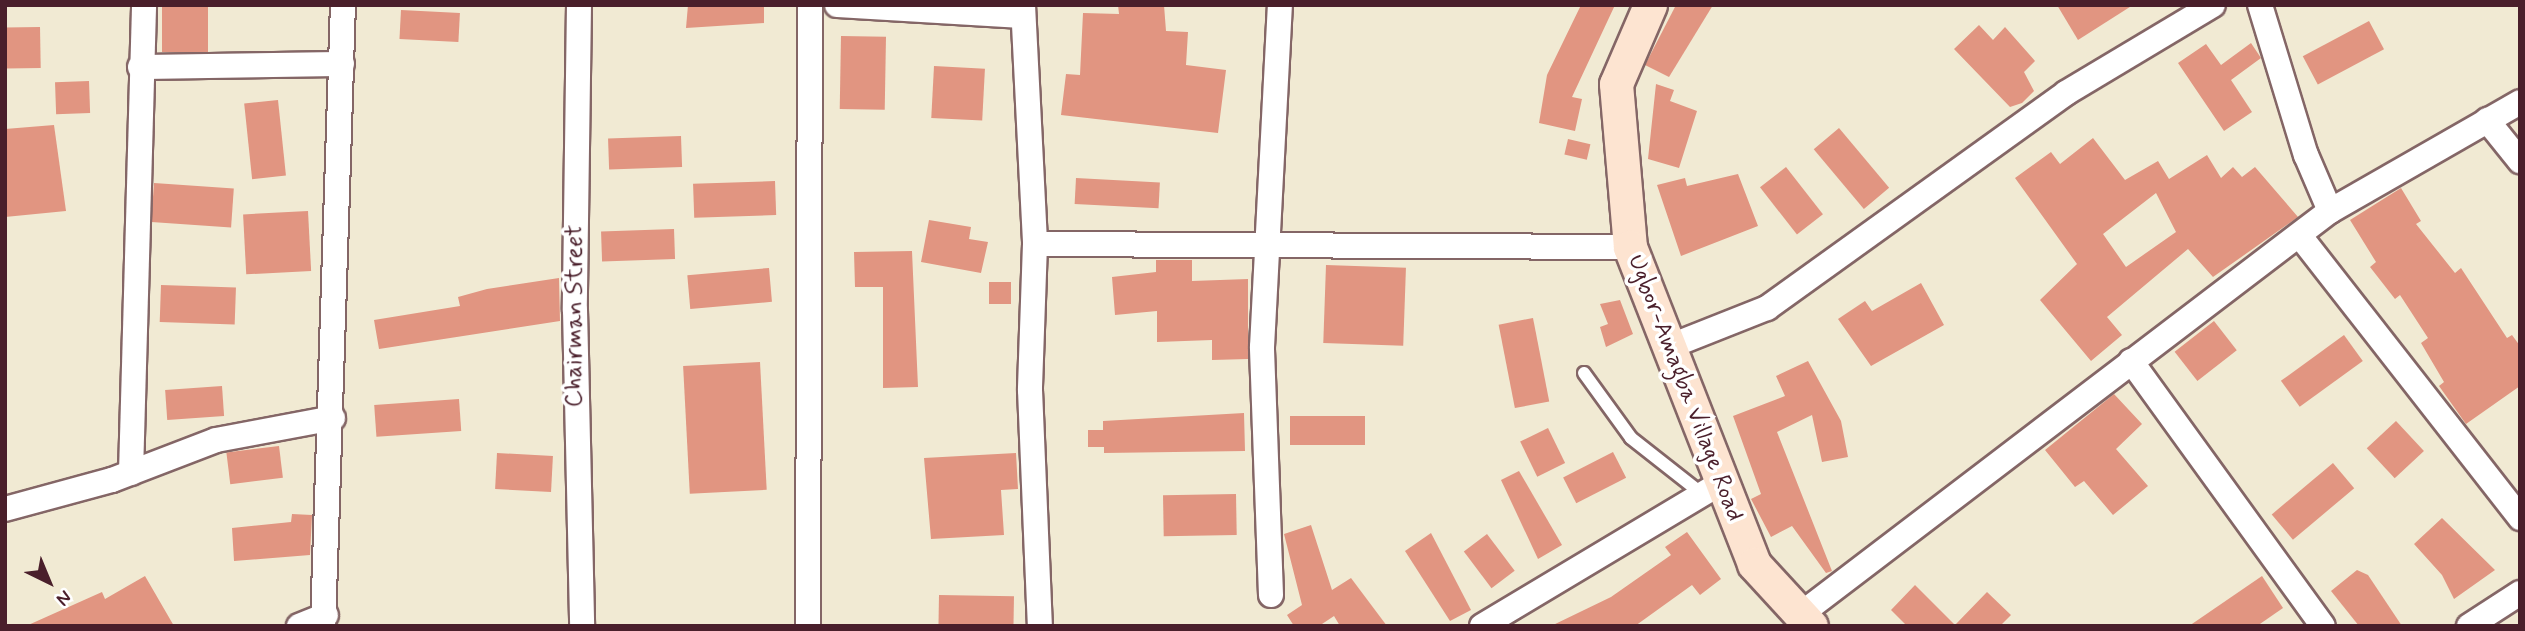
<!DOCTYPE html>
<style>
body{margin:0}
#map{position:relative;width:2525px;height:631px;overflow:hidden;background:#f1ead3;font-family:Mynerve,sans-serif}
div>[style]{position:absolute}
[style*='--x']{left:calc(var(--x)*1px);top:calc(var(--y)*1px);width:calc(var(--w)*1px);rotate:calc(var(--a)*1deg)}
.building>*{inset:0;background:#e19581;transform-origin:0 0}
.roads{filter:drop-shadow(2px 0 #846666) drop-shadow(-2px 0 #846666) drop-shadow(0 2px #846666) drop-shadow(0 -2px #846666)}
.lane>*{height:12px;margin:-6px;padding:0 6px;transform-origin:6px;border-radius:6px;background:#fff}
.street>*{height:24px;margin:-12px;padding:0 12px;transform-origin:12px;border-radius:12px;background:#fff}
.secondary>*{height:33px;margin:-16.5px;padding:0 16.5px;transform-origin:16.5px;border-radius:16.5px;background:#fde4d1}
span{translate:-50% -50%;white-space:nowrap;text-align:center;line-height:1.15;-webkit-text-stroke:7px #fff;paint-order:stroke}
.street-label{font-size:24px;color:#4a1f2b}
.frame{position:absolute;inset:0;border:7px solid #4a1f2b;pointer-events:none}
.north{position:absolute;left:14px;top:547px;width:70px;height:70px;-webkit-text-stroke:5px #fff;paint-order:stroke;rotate:137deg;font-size:19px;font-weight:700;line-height:28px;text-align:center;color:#4a1f2b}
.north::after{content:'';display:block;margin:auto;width:24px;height:32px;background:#4a1f2b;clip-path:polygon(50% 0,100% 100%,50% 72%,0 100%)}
</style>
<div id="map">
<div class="building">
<i style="left:162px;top:5px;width:46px;height:47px"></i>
<i style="clip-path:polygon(688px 5px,764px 5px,764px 23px,686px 28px)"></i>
<i style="clip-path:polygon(1118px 5px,1164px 5px,1166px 31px,1188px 32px,1186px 65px,1226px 70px,1218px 133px,1061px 115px,1066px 74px,1080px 75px,1083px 13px,1119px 14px)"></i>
<i style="clip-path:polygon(1581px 5px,1615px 5px,1572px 97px,1582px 99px,1575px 131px,1539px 123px,1547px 75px)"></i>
<i style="clip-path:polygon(1676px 5px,1713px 5px,1669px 77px,1645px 65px)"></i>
<i style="clip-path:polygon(2057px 5px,2133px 5px,2078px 40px)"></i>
<i style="left:401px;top:10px;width:59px;height:29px;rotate:3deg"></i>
<i style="left:2369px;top:21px;width:32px;height:75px;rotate:62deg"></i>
<i style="clip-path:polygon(1979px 25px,1993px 40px,2005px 27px,2035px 61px,2024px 72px,2034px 91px,2022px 103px,2010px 107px,1954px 49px)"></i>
<i style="left:40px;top:27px;width:41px;height:35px;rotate:89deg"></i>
<i style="left:841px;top:36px;width:45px;height:73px;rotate:1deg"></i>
<i style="clip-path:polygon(2251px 43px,2261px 58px,2231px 80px,2252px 112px,2224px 131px,2178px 63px,2206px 44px,2221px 65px)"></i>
<i style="left:934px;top:66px;width:51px;height:52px;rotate:3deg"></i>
<i style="left:89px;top:81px;width:32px;height:34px;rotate:88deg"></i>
<i style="clip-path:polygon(1656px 84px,1674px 90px,1670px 101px,1697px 111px,1679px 168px,1648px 159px)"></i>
<i style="left:278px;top:100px;width:76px;height:34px;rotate:84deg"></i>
<i style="clip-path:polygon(54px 125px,66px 211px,5px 217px,5px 129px)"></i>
<i style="left:1839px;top:128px;width:78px;height:33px;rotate:50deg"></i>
<i style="left:681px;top:136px;width:31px;height:73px;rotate:88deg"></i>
<i style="clip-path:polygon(evenodd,2093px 138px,2125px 180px,2158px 161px,2169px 179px,2207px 155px,2221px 178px,2233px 167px,2242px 177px,2255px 167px,2298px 217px,2213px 277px,2188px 249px,2107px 317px,2122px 335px,2091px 361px,2040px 300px,2077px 264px,2015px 178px,2051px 152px,2060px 164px,2093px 138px,2156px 193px,2176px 232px,2126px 267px,2103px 234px,2156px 193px)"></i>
<i style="left:1568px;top:139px;width:23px;height:16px;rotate:13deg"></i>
<i style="left:1786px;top:167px;width:60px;height:33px;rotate:52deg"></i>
<i style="clip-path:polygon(1738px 174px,1758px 226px,1681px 256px,1657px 185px,1685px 178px,1687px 186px)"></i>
<i style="left:1076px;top:178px;width:84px;height:26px;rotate:3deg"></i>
<i style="left:775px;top:181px;width:34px;height:82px;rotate:88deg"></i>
<i style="left:154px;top:183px;width:80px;height:39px;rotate:4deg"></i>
<i style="clip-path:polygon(2401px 188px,2421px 221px,2416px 224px,2455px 273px,2461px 268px,2507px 338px,2512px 335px,2520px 346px,2520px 386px,2466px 424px,2439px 386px,2444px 382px,2421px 343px,2428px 338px,2400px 295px,2395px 299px,2370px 267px,2376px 262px,2350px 220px)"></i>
<i style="left:308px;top:211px;width:60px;height:65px;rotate:87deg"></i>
<i style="clip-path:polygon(929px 220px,971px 227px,969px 239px,988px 242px,981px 273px,921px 262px)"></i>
<i style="left:674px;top:229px;width:30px;height:73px;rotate:88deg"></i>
<i style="clip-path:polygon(912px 251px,918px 387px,883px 388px,883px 287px,855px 287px,854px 252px)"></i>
<i style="clip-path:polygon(1156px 260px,1192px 260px,1192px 281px,1248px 279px,1248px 359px,1212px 360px,1212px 340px,1157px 342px,1157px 311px,1115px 315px,1112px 277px,1156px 272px)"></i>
<i style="left:1326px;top:265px;width:80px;height:78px;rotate:2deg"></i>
<i style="left:769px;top:268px;width:34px;height:82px;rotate:85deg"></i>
<i style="clip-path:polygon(559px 278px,560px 321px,379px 349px,374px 320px,460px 306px,458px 297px,487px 289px)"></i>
<i style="left:989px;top:282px;width:22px;height:22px"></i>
<i style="clip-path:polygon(1921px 283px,1944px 325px,1871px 366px,1838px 319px,1865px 301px,1872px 311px)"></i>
<i style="left:161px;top:285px;width:75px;height:37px;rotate:2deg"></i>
<i style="clip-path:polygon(1620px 300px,1633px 334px,1606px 347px,1600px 327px,1608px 324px,1600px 304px)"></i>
<i style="left:1533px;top:318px;width:85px;height:35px;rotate:79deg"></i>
<i style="left:2214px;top:321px;width:37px;height:50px;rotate:52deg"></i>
<i style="left:2344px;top:335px;width:32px;height:78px;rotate:54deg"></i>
<i style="clip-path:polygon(1808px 361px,1841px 421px,1848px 457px,1822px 462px,1812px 415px,1777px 432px,1832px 571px,1826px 573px,1792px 526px,1771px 537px,1751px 499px,1761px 494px,1733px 416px,1785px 396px,1776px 376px)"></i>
<i style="left:760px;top:362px;width:128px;height:77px;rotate:87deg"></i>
<i style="left:222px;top:386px;width:30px;height:57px;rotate:86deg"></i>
<i style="clip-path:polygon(2114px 394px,2142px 424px,2116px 449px,2148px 486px,2113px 515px,2084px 481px,2075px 487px,2045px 450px)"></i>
<i style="left:459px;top:399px;width:32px;height:85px;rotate:86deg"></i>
<i style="clip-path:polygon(1244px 413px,1245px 451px,1104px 453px,1104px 447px,1088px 447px,1088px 430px,1103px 430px,1103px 421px)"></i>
<i style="left:1290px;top:416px;width:75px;height:29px"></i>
<i style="left:2396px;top:421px;width:41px;height:40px;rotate:47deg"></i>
<i style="left:1548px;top:428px;width:39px;height:31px;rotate:64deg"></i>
<i style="left:279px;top:446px;width:32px;height:53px;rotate:83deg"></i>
<i style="left:1613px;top:452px;width:29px;height:56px;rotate:63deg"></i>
<i style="left:497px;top:453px;width:56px;height:36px;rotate:3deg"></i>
<i style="clip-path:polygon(1016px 453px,1018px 489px,1001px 490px,1004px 535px,931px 539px,924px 458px)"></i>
<i style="left:2333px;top:463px;width:33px;height:80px;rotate:50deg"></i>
<i style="clip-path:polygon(1519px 471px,1562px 545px,1538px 559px,1501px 480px)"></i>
<i style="left:1236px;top:494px;width:41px;height:73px;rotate:89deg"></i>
<i style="clip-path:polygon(292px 514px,312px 515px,310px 555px,234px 561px,232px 528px,291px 522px)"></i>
<i style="clip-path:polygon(2442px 518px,2495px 570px,2454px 599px,2442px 575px,2414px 544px)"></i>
<i style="clip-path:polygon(1311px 525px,1332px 590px,1351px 578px,1387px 626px,1340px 626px,1334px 616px,1319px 626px,1294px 626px,1287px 615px,1302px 605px,1284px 534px)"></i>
<i style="clip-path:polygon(1687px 532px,1721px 579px,1700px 595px,1692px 585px,1635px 626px,1551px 626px,1611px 597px,1671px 555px,1665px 547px)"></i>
<i style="clip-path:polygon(1431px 533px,1471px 610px,1450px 621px,1405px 551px)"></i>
<i style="left:1487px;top:534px;width:46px;height:29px;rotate:53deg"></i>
<i style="clip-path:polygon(2357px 570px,2368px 575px,2402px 626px,2359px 626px,2331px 591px)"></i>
<i style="clip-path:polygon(145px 576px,174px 626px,26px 626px,102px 592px,105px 599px)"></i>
<i style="clip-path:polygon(2262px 576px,2283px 608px,2257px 626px,2189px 626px)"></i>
<i style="clip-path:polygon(1915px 585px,1955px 625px,1987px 592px,2011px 615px,2000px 626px,1907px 626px,1891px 610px)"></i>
<i style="left:939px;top:595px;width:75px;height:31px;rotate:1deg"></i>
</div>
<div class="roads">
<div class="lane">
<i style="--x:1584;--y:373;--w:80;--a:54.1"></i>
<i style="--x:1631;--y:438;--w:89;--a:38.2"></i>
</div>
<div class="street">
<i style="--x:579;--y:5;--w:305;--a:90.8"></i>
<i style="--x:575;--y:310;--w:316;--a:88.7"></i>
<i style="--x:837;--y:5;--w:186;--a:3.4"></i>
<i style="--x:1023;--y:5;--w:239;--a:87.1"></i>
<i style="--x:1035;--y:244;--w:146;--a:92"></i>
<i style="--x:1030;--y:390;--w:236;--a:87.6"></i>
<i style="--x:2260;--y:5;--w:157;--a:73"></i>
<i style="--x:2306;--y:155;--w:61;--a:66.8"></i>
<i style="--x:140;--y:67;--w:202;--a:-0.9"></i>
<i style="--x:2487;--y:120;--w:53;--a:51.2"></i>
<i style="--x:2300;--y:236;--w:358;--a:52"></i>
<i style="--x:1035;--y:244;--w:595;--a:0.29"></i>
<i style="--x:1666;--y:348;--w:109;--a:-21.6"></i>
<i style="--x:1767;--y:308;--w:368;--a:-35.7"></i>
<i style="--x:2066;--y:93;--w:171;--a:-30.9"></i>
<i style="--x:2131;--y:361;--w:327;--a:54.1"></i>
<i style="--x:131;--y:473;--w:468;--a:-88.4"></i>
<i style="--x:5;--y:509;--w:111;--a:-15.2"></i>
<i style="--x:112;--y:480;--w:111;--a:-21"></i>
<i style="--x:216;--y:440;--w:119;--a:-10.6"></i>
<i style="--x:1271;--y:595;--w:248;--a:-92.1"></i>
<i style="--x:1262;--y:347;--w:342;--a:-87"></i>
<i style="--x:1797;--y:617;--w:670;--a:-37.3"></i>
<i style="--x:2330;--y:211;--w:219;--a:-29.8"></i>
<i style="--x:299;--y:626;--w:29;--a:-22"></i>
<i style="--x:323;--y:626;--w:621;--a:-88.16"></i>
<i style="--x:808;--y:626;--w:621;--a:-89.82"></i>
<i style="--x:1482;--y:626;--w:276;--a:-30.9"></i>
<i style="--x:2469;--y:626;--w:61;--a:-32.9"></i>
</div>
<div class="secondary">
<i style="--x:1650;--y:5;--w:86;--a:113.3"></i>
<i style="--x:1616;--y:84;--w:164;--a:85.1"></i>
<i style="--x:1630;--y:247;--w:340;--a:68.6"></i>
<i style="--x:1754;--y:564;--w:84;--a:47.4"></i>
</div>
</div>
<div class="street-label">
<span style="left:575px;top:316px;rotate:-90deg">Chairman Street</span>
<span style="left:1685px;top:388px;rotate:69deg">Ugbor-Amagba Village Road</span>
</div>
<div class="frame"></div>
<div class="north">N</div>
</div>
